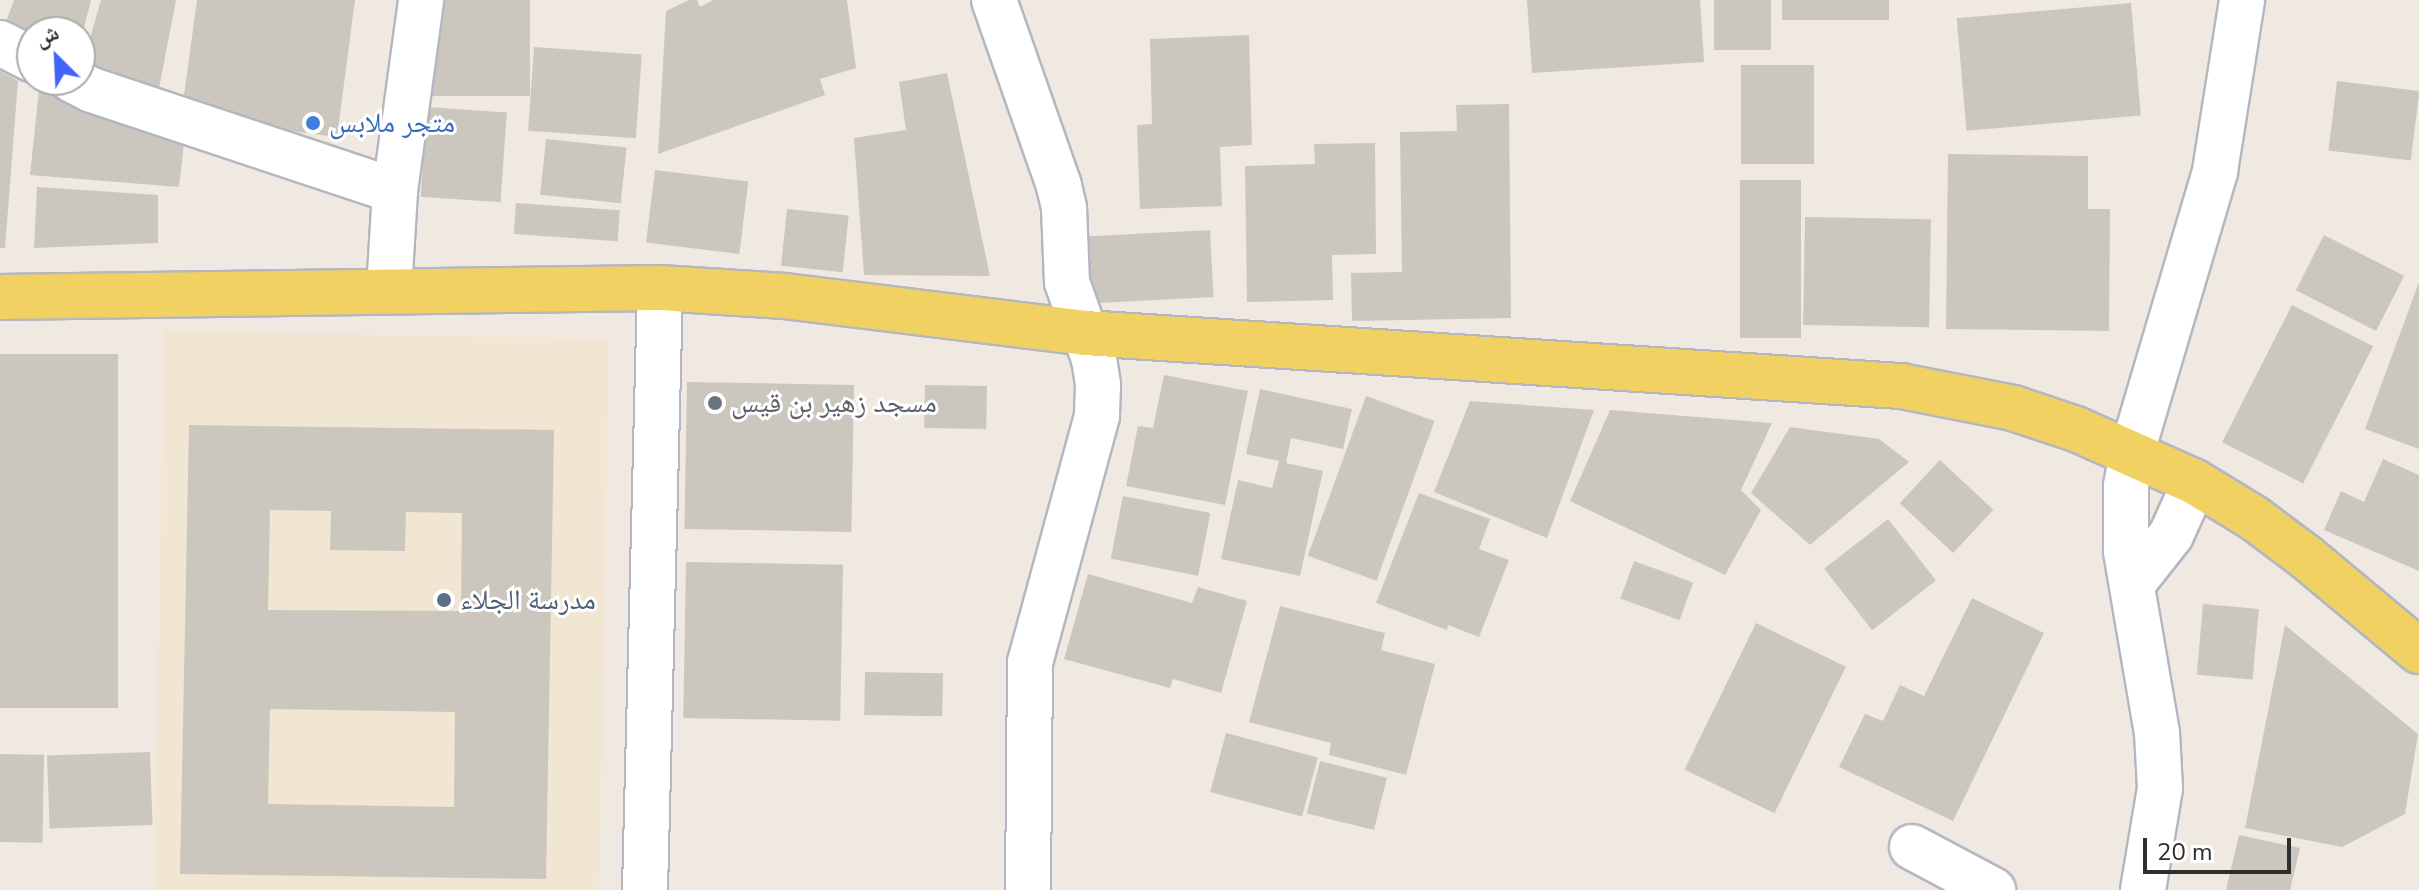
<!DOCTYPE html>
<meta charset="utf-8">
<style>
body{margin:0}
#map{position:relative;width:2419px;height:890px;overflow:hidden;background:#efe9e1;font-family:"Nunito Sans","Noto Naskh Arabic",sans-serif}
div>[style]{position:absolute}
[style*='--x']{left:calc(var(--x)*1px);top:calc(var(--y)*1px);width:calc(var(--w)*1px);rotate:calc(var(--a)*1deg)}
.education>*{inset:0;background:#f0e6d1;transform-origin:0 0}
.building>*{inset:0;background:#cbc7bf;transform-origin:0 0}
.roads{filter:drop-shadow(2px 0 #b4b7c1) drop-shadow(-2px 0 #b4b7c1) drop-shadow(0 2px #b4b7c1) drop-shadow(0 -2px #b4b7c1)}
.minor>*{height:44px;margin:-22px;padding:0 22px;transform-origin:22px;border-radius:22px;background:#fff}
.major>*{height:44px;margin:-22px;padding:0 22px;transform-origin:22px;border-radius:22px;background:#f2d163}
.dots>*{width:22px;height:22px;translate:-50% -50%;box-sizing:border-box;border:4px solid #fff;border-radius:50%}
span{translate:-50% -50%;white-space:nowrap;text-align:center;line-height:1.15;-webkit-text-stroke:6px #fff;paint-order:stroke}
.shop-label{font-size:28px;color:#366cbe}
.left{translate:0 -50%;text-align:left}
.worship-label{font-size:28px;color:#5b616d}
.service-label{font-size:28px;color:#4e5e75}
.north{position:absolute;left:16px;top:16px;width:80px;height:80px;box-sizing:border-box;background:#fff;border:2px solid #ababab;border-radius:50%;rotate:336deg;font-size:22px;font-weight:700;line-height:32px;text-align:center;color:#2e2e2e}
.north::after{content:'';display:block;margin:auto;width:28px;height:36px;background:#4264fb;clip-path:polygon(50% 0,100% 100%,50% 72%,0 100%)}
.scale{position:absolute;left:2143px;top:838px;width:148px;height:36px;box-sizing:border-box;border:4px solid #2e2e2e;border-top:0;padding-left:10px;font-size:24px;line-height:28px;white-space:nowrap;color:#2e2e2e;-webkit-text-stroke:6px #fff;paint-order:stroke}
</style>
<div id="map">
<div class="education">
<i style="left:164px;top:331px;width:445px;height:559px;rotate:1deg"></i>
</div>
<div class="building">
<i style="clip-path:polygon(14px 0,91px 0,81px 40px,80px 32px,32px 32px,32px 46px,3px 30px)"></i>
<i style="clip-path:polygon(101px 0,176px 0,157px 99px,80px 74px)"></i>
<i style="clip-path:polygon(197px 0,355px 0,337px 137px,181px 117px)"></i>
<i style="left:431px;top:0;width:99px;height:96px"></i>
<i style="clip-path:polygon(689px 0,697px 0,700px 7px,713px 0,847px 0,856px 68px,820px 79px,825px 95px,658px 154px,666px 11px)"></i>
<i style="clip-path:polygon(1527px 0,1700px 0,1704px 62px,1532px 73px)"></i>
<i style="left:1714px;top:0;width:57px;height:50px"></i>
<i style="left:1782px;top:0;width:107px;height:20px"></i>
<i style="left:2131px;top:3px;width:113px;height:175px;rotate:85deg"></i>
<i style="clip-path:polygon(1249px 35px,1252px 145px,1220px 147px,1222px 206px,1140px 209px,1137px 125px,1152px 124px,1150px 39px)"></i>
<i style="left:534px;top:47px;width:108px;height:84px;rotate:4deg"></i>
<i style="left:1814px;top:65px;width:99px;height:73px;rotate:90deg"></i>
<i style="clip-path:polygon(0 71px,18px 81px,5px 248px,0 248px)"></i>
<i style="clip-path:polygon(947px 73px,990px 276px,864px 275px,854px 138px,906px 130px,899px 82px)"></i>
<i style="clip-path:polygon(40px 80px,185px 135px,179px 187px,30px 175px)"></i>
<i style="left:2337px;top:81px;width:83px;height:70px;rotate:7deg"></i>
<i style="clip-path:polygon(1509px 104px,1511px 318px,1352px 321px,1351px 273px,1402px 272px,1400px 132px,1457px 131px,1456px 105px)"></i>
<i style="left:427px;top:107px;width:80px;height:90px;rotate:4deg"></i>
<i style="left:546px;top:139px;width:81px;height:56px;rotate:6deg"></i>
<i style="clip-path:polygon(1375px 143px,1376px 254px,1332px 255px,1333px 300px,1247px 302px,1245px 166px,1315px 164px,1314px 144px)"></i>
<i style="clip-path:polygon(1948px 154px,2088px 156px,2088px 209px,2110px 209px,2109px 331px,1946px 329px)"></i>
<i style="left:655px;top:170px;width:94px;height:73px;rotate:7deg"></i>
<i style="left:1740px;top:180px;width:61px;height:158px"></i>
<i style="clip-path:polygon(37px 187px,158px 195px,158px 243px,34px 248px)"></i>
<i style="left:516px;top:203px;width:104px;height:31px;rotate:4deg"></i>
<i style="left:787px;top:209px;width:62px;height:57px;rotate:6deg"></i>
<i style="left:1805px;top:217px;width:126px;height:108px;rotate:1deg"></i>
<i style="left:1210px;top:230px;width:67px;height:124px;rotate:87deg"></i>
<i style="left:2324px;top:235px;width:90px;height:62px;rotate:27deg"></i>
<i style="clip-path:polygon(2419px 282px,2419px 449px,2365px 429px)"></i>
<i style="left:2292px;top:305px;width:91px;height:154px;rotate:27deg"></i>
<i style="left:0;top:354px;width:118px;height:354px"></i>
<i style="clip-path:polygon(1164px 375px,1248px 391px,1225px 505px,1126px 486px,1138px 426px,1153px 428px)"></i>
<i style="left:687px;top:382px;width:167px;height:147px;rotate:1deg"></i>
<i style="left:925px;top:385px;width:62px;height:43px;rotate:1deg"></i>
<i style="clip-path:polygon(1260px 389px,1352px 409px,1343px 449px,1291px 438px,1286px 463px,1323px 471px,1300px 576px,1221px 559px,1238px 480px,1272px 488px,1279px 461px,1246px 454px)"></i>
<i style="left:1366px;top:396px;width:73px;height:170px;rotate:20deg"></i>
<i style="clip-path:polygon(1470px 401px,1594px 410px,1547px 538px,1434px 492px)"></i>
<i style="clip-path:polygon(1610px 410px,1772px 423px,1741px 490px,1761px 510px,1725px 575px,1570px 501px)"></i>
<i style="clip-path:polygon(evenodd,189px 425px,554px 430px,546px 879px,180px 874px,189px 425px,270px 510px,331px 511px,330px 550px,405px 551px,406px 512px,462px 513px,461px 611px,268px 610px,270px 510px,189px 425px,270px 709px,455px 712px,454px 807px,268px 804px,270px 709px)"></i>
<i style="clip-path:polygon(1790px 427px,1879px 439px,1909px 462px,1810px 545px,1751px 493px)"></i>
<i style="clip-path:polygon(2383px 459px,2419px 475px,2419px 571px,2324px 530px,2341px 491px,2364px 502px)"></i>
<i style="left:1940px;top:460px;width:73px;height:59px;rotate:43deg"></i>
<i style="clip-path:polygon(1419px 493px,1490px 519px,1479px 549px,1509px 560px,1479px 637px,1448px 625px,1447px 630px,1376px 603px)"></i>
<i style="left:1123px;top:496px;width:89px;height:64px;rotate:11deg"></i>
<i style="left:1888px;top:519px;width:78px;height:81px;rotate:52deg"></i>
<i style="left:1634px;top:561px;width:63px;height:40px;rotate:20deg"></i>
<i style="left:686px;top:562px;width:157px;height:156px;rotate:1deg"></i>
<i style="clip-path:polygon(1088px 574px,1192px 603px,1198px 587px,1247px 601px,1221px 693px,1173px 679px,1170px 688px,1064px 659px)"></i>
<i style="clip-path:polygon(1972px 598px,2044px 633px,1953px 821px,1839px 767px,1865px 714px,1883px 721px,1900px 685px,1924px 696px)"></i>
<i style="left:2203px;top:604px;width:56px;height:71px;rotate:5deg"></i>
<i style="clip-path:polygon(1280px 606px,1385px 633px,1381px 650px,1435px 664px,1406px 775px,1329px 755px,1331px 743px,1249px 722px)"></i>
<i style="left:1756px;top:623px;width:100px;height:163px;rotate:26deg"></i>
<i style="clip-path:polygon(2285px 625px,2418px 734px,2405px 814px,2342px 847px,2245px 828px)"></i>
<i style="left:865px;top:672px;width:78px;height:43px;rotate:1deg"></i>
<i style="left:1226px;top:733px;width:95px;height:61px;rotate:15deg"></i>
<i style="left:150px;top:752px;width:73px;height:103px;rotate:88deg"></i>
<i style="left:0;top:754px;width:44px;height:88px;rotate:1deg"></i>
<i style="left:1320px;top:761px;width:69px;height:54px;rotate:14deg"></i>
<i style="clip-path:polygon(2239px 835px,2300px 848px,2290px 890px,2226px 890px)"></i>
</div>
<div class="roads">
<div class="minor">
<i style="--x:994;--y:0;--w:197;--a:70.7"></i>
<i style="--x:1059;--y:186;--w:23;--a:77"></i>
<i style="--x:1064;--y:208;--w:74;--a:87.7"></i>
<i style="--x:1067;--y:282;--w:82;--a:70.7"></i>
<i style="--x:1094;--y:359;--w:26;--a:81"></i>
<i style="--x:1098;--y:385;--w:31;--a:92"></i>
<i style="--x:1097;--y:416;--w:255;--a:105.2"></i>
<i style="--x:1030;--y:662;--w:228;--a:90.5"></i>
<i style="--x:0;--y:43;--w:36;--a:27"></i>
<i style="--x:72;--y:80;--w:22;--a:27"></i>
<i style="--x:92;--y:90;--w:319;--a:18.4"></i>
<i style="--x:389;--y:290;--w:99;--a:-86.5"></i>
<i style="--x:395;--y:191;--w:193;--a:-82.2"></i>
<i style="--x:2133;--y:583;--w:61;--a:-51.6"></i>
<i style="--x:2171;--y:535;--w:58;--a:-65.6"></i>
<i style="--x:1912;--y:847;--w:92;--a:28"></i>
<i style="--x:645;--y:890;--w:602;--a:-88.57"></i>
<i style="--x:2143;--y:890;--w:103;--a:-80.5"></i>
<i style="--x:2160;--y:788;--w:55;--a:-93.1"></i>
<i style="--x:2157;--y:733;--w:185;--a:-99.7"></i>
<i style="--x:2126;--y:551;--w:65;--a:-90"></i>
<i style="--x:2126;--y:486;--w:35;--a:-80"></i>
<i style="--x:2132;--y:452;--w:293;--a:-73.5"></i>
<i style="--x:2215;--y:171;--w:173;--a:-81"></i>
</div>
<div class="major">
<i style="--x:0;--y:297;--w:660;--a:-0.78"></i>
<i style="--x:660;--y:288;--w:125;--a:3.7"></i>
<i style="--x:785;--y:296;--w:302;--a:7"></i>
<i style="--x:1085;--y:333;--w:818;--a:3.72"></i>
<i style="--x:1901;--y:386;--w:114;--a:11.1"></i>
<i style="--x:2013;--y:408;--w:66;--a:18.4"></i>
<i style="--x:2076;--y:429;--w:130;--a:24"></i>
<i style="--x:2195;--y:482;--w:69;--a:31.4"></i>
<i style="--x:2254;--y:518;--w:65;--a:36.9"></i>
<i style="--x:2306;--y:557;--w:147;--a:39.8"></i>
</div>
</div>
<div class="dots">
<i style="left:313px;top:123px;background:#3f7fe0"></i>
<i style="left:715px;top:403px;background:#6b7280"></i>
<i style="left:444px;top:600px;background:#5c6f8a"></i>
</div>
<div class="shop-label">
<span class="left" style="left:329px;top:123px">متجر ملابس</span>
</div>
<div class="worship-label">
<span class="left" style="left:731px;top:403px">مسجد زهير بن قيس</span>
</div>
<div class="service-label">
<span class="left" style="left:460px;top:600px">مدرسة الجلاء</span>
</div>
<div class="north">ش</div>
<div class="scale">20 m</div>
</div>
